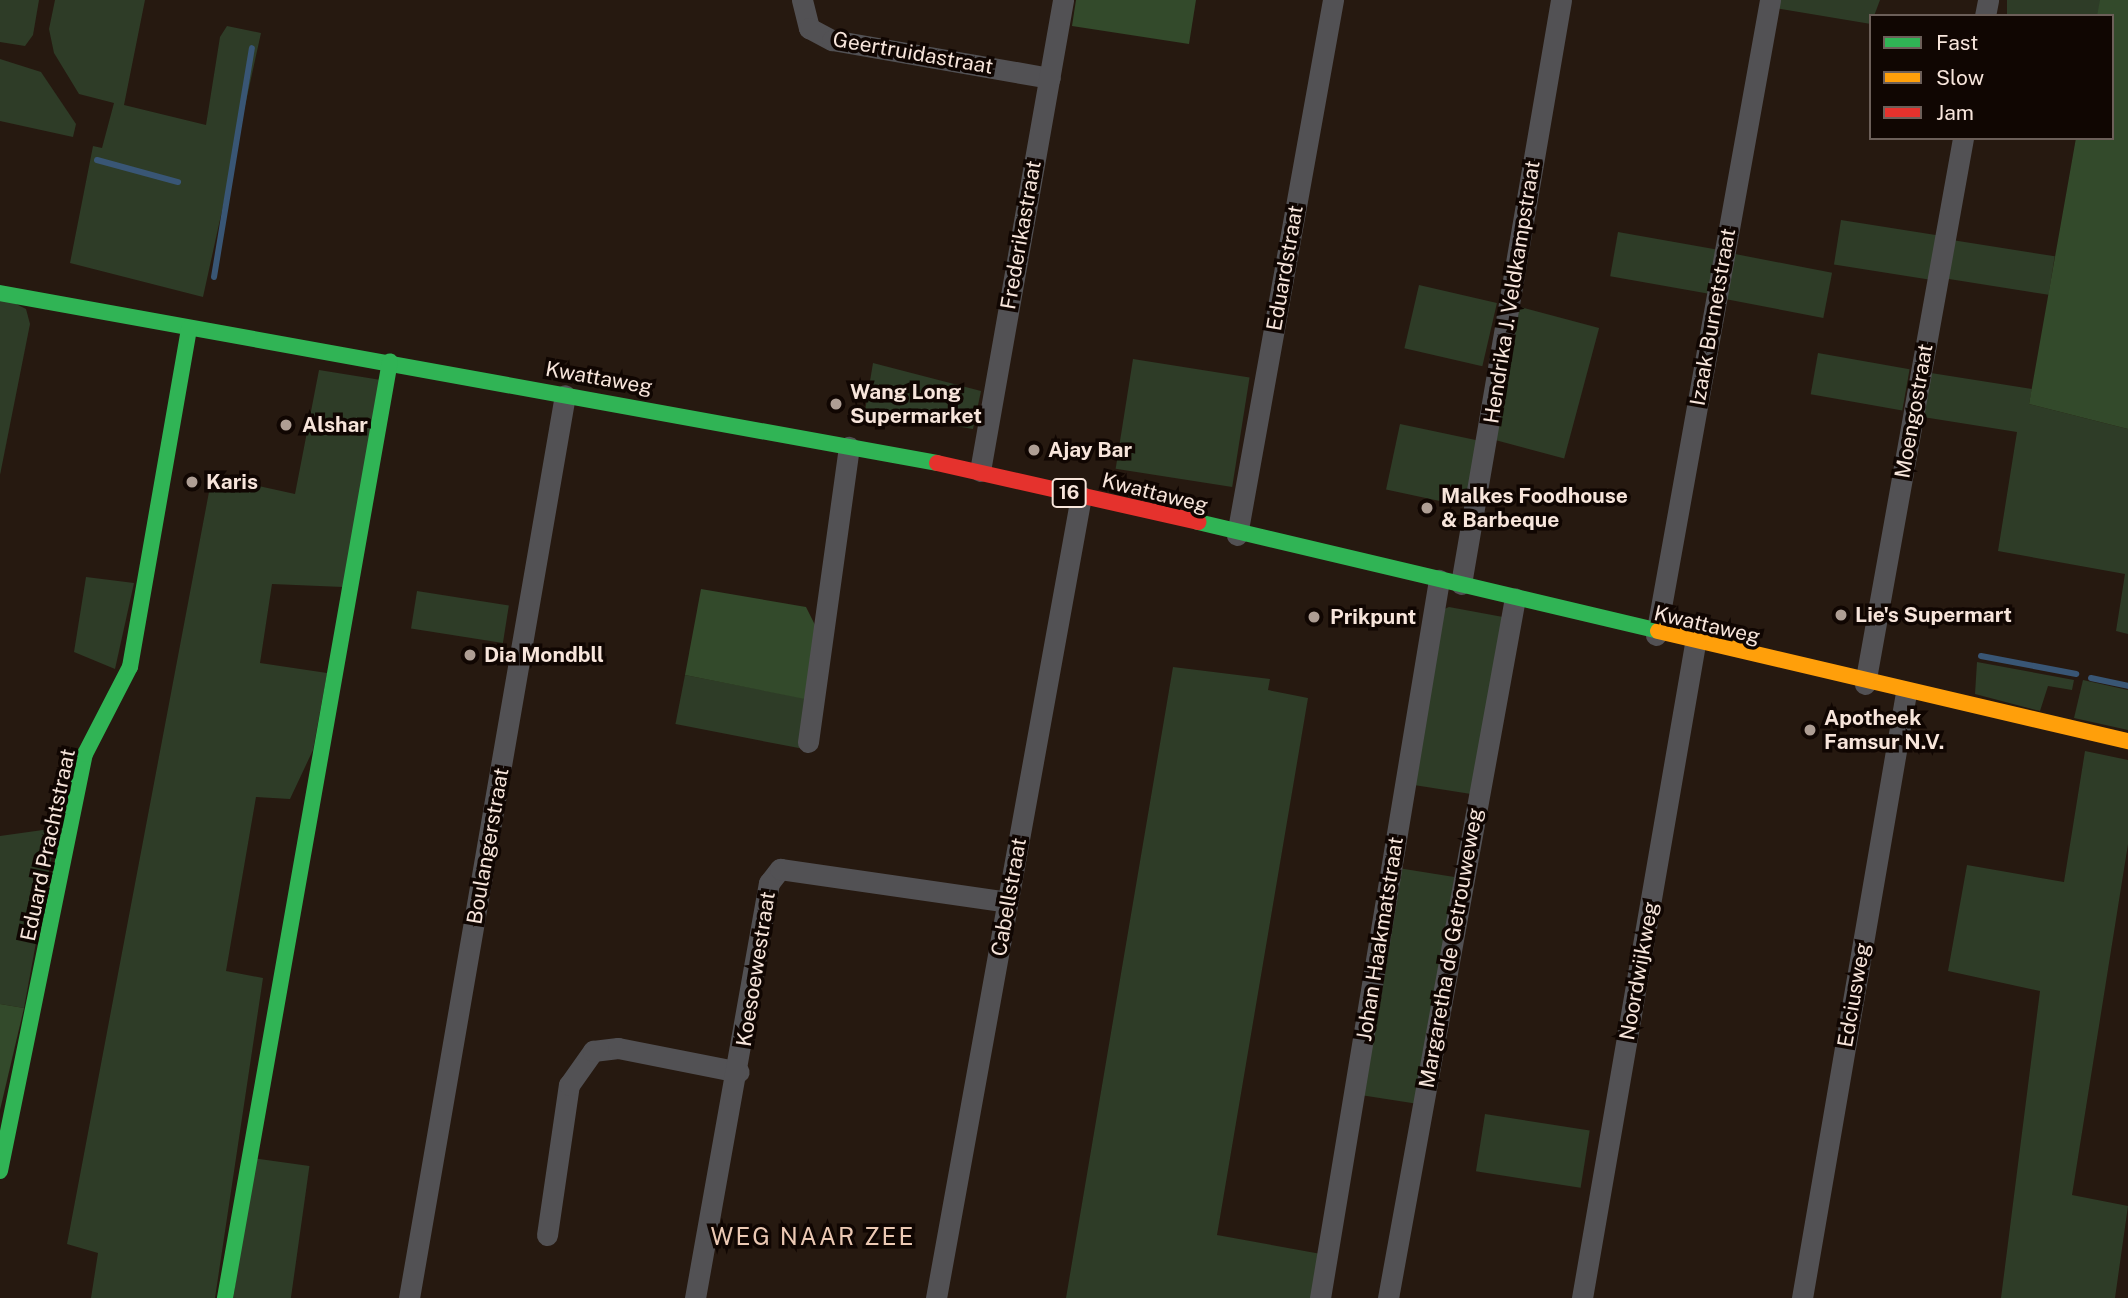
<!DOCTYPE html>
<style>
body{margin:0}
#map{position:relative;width:2128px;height:1298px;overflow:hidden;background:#261910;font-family:"Public Sans",sans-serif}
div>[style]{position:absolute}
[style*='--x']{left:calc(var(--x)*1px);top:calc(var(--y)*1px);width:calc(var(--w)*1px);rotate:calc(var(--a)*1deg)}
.green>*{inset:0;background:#2e3c27;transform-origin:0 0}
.forest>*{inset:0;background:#334a2b}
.stream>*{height:6px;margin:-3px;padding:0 3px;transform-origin:3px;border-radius:3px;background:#395675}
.street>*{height:21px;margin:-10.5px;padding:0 10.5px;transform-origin:10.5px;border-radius:10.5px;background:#525154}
.fast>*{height:16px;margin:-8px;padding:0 8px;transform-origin:8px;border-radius:8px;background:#30b455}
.slow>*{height:16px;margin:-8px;padding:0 8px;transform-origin:8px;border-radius:8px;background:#ff9f0a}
.jam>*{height:16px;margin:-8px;padding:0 8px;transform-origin:8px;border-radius:8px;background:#e5322d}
.dots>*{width:19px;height:19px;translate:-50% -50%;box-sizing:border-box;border:4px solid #100602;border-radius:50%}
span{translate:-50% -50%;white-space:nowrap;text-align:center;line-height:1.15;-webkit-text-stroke:7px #100602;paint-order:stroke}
.shield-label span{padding:2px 5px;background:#100602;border:2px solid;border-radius:5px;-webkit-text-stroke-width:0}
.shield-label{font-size:19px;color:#f7e5db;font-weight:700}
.street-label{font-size:21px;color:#f7e5db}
.poi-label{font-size:21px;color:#f7e5db;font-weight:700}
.left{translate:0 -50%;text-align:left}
.quarter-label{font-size:24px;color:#ecc9b4;letter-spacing:2px}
.legend{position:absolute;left:1869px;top:14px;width:245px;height:126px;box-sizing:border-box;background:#100602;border:2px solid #6c5f59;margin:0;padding:9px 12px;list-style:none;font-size:21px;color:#f7e5db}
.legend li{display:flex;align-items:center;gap:14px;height:35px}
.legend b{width:35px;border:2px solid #6c5f59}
</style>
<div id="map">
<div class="green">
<i style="clip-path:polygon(0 0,39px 0,33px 35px,25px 46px,0 42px)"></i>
<i style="clip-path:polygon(55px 0,145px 0,124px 105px,206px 125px,220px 37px,227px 26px,261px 33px,203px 297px,70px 263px,93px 146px,102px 148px,114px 103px,79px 94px,54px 53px,49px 29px)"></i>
<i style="clip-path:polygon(1776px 0,1880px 0,1871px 24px,1775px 8px)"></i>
<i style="left:2007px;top:0;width:93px;height:16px"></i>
<i style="clip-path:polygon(0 59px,41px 72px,76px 124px,73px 137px,0 121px)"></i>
<i style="left:1841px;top:220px;width:99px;height:45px;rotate:9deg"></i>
<i style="left:1618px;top:232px;width:103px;height:45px;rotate:10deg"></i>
<i style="left:1952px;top:240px;width:104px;height:39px;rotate:9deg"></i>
<i style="left:1730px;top:253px;width:104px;height:46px;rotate:11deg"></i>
<i style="left:1419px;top:285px;width:80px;height:65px;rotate:13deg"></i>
<i style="clip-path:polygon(0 296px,26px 309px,30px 324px,0 475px)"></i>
<i style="left:1517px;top:306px;width:85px;height:135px;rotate:15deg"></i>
<i style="left:1818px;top:353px;width:93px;height:42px;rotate:10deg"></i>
<i style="left:1133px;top:359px;width:118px;height:111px;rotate:9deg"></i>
<i style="clip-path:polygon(873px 363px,981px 391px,973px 429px,865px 411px)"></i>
<i style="clip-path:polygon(319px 370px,381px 380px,343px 587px,272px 584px,260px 663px,327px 673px,313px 750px,290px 799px,256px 797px,226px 971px,263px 978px,215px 1298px,91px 1298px,98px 1253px,67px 1244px,212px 476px,295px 494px)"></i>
<i style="clip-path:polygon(1931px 373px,2032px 389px,2029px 404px,2128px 429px,2128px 634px,2116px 631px,2125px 574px,1998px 551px,2017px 432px,1923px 417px)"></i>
<i style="left:1400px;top:424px;width:81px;height:67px;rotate:12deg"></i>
<i style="clip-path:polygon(86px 577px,134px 583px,115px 669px,74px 652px)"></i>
<i style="left:417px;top:591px;width:93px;height:38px;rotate:9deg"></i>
<i style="clip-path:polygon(1449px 607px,1503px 617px,1471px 794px,1414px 785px,1442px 610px)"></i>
<i style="clip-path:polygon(1977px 662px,2074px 680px,2072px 690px,2048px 686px,2040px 711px,1975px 694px)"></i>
<i style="clip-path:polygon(1173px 667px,1270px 679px,1268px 690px,1308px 698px,1217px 1235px,1332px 1256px,1325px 1298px,1066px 1298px)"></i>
<i style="left:685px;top:675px;width:127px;height:50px;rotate:11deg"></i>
<i style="clip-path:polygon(2083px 680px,2128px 690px,2128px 730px,2074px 718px)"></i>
<i style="clip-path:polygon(2085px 751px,2128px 760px,2128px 844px,2072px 1195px,2128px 1206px,2115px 1298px,2001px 1298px,2040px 991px,1948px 971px,1967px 865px,2064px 882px)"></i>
<i style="clip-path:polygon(57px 828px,24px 1008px,0 1004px,0 836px)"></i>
<i style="left:1398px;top:868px;width:57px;height:230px;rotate:9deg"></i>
<i style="left:1485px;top:1114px;width:106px;height:58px;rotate:9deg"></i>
<i style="left:253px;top:1158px;width:57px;height:141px;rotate:8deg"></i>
</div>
<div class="forest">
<i style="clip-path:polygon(1076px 0,1196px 0,1189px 44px,1072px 26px)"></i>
<i style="clip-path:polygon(2100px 0,2128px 0,2128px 429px,2029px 404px,2076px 138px,2112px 138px,2112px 16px,2097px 16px)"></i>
<i style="clip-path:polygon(701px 589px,806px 607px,819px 633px,810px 700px,685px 675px)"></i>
<i style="clip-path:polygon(0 1004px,24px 1008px,0 1110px)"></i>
</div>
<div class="stream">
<i style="--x:97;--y:160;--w:84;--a:15.2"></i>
<i style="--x:214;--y:277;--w:232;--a:-80.6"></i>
<i style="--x:1981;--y:656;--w:97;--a:10.7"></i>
<i style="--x:2091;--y:678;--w:38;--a:12"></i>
</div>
<div class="street">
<i style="--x:802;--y:0;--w:29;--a:76"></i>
<i style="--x:809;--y:28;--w:26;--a:28"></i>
<i style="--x:832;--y:40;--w:221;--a:9.9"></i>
<i style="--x:1985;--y:16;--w:16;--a:-79"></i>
<i style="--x:980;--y:471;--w:478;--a:-80"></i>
<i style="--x:1237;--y:535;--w:544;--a:-79.83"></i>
<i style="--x:1461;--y:584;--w:592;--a:-80.28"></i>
<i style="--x:1656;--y:635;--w:645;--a:-79.82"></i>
<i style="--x:1865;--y:684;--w:555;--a:-79.82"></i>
<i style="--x:808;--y:742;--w:298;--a:-82.1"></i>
<i style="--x:547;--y:1235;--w:152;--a:-81.7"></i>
<i style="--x:569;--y:1085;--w:42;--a:-54.8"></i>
<i style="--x:593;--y:1051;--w:25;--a:-7"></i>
<i style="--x:618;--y:1048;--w:123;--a:11.2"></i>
<i style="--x:409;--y:1298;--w:916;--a:-80.2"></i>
<i style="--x:695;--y:1298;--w:422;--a:-79.9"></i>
<i style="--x:769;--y:883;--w:18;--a:-52"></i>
<i style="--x:780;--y:869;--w:230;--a:8.2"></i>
<i style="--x:936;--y:1298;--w:815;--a:-79.75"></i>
<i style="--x:1320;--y:1298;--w:728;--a:-80.59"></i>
<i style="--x:1388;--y:1298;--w:711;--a:-79.72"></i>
<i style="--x:1582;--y:1298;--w:664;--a:-80.2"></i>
<i style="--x:1802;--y:1298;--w:614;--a:-80.25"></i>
</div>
<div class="fast">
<i style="--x:0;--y:293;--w:952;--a:10.28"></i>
<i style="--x:1198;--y:522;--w:473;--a:13.3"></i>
<i style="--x:0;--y:1171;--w:426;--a:-78.5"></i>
<i style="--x:85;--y:754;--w:98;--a:-62.7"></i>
<i style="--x:130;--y:667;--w:344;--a:-80.1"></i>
<i style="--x:225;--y:1298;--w:951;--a:-80.01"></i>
</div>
<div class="slow">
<i style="--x:1658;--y:631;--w:483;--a:13.2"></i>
</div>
<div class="jam">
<i style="--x:937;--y:463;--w:268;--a:12.7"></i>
</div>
<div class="dots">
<i style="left:836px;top:404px;background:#ae9e94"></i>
<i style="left:286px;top:425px;background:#ae9e94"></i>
<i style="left:1034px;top:450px;background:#ae9e94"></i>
<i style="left:192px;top:482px;background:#ae9e94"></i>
<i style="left:1427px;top:508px;background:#ae9e94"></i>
<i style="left:1841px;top:615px;background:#ae9e94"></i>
<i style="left:1314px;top:617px;background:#ae9e94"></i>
<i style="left:470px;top:655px;background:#ae9e94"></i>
<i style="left:1810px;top:730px;background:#ae9e94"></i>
</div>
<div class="shield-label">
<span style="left:1069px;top:493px">16</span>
</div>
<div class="street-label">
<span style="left:913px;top:53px;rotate:10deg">Geertruidastraat</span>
<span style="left:1021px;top:235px;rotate:-80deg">Frederikastraat</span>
<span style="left:1285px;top:268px;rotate:-80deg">Eduardstraat</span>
<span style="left:1512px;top:292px;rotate:-81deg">Hendrika J. Veldkampstraat</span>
<span style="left:1713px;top:317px;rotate:-80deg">Izaak Burnetstraat</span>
<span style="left:599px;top:378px;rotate:10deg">Kwattaweg</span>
<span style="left:1914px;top:411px;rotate:-80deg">Moengostraat</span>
<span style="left:1155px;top:493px;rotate:14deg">Kwattaweg</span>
<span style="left:1707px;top:625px;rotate:13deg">Kwattaweg</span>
<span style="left:48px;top:845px;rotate:-78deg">Eduard Prachtstraat</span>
<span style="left:488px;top:846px;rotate:-80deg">Boulangerstraat</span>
<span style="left:1009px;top:897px;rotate:-80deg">Cabellstraat</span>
<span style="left:1380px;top:939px;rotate:-81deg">Johan Haakmatstraat</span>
<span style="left:1451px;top:948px;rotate:-80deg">Margaretha de Getrouweweg</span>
<span style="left:756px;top:969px;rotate:-81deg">Koesoewestraat</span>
<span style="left:1639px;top:971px;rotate:-80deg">Noordwijkweg</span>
<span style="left:1854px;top:995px;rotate:-80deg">Edciusweg</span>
</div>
<div class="poi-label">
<span class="left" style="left:850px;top:404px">Wang Long<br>Supermarket</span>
<span class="left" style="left:302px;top:425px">Alshar</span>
<span class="left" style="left:1048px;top:450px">Ajay Bar</span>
<span class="left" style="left:206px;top:482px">Karis</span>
<span class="left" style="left:1441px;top:508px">Malkes Foodhouse<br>&amp; Barbeque</span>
<span class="left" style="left:1855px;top:615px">Lie's Supermart</span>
<span class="left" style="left:1330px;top:617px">Prikpunt</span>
<span class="left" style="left:484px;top:655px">Dia Mondbll</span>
<span class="left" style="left:1824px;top:730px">Apotheek<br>Famsur N.V.</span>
</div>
<div class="quarter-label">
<span style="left:813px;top:1237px">WEG NAAR ZEE</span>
</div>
<ul class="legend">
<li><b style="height:9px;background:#30b455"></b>Fast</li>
<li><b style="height:9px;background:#ff9f0a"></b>Slow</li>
<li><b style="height:9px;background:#e5322d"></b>Jam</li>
</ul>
</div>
